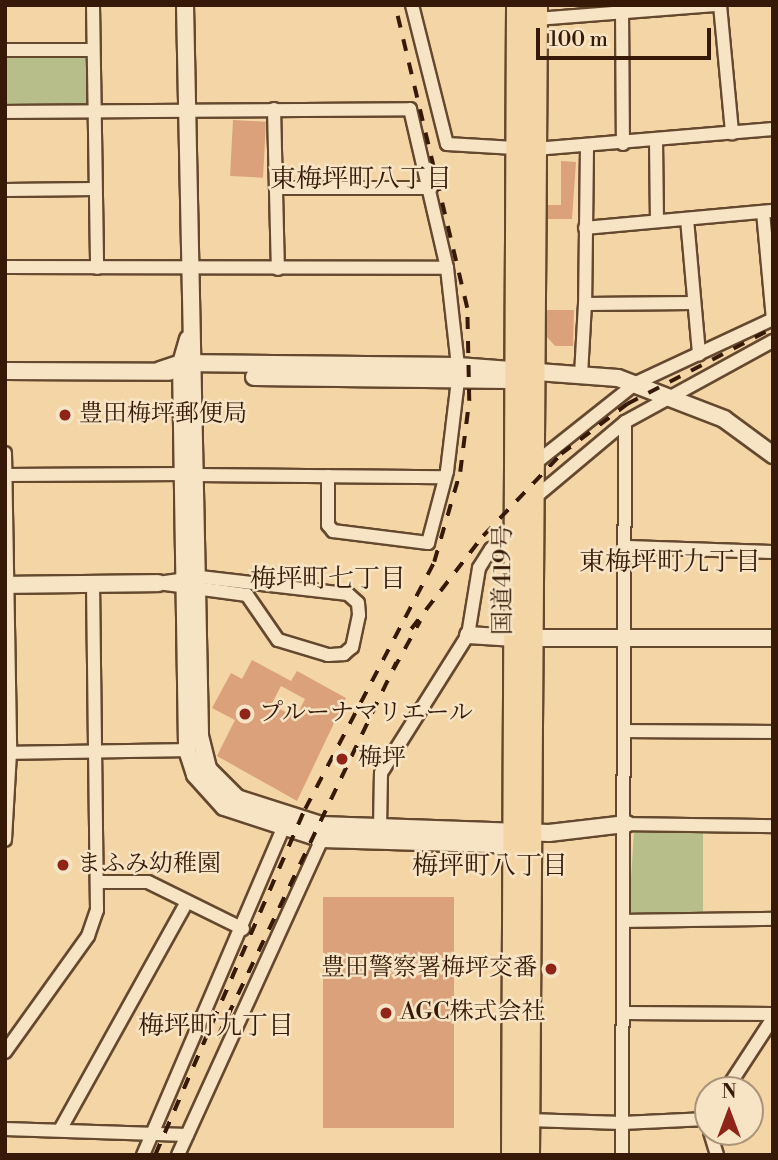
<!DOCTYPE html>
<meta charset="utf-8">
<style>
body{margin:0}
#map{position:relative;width:778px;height:1160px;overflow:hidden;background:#f3d5a6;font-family:"Libre Bodoni","Noto Serif JP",serif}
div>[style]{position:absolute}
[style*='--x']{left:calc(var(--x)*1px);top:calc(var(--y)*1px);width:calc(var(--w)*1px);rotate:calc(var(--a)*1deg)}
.green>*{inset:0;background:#b7be89}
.building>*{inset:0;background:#dba17a;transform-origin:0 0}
.roads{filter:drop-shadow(2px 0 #65492f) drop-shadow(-2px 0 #65492f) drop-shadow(0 2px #65492f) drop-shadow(0 -2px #65492f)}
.minor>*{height:12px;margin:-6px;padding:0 6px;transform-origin:6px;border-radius:6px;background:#f7e4c5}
.tertiary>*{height:16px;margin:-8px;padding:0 8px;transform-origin:8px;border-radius:8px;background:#f7e4c5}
.trunk>*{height:21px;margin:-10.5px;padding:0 10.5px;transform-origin:10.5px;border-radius:10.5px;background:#f3d5a6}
.rail>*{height:3.5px;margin-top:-1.75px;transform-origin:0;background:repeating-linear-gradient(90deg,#361a07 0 12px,transparent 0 24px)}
.dots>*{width:19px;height:19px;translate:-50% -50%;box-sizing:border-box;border:4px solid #f7e4c5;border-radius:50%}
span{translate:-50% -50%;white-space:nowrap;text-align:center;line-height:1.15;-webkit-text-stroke:5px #f7e4c5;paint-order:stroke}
.poi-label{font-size:24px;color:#361a07}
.left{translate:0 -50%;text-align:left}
.right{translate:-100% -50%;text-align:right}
.street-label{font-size:24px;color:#361a07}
.neighbourhood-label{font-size:26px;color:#361a07}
.frame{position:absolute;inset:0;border:7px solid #361a07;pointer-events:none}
.north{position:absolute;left:694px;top:1076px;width:70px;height:70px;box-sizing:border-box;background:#f7e4c5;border:2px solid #aa9379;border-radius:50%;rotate:0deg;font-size:19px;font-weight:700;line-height:28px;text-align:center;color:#361a07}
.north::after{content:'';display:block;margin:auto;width:24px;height:32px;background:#8f2418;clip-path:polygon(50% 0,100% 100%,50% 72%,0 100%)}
.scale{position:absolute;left:536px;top:28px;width:175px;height:32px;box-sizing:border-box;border:4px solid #361a07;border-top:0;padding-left:9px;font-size:21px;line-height:24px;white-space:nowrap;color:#361a07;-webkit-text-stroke:5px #f7e4c5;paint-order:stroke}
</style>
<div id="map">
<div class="green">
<i style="clip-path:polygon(5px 58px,85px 58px,90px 61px,89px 104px,5px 108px)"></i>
<i style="clip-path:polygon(634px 831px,703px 833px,703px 913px,634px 914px,629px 910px)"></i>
</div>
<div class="building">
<i style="left:233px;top:120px;width:33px;height:56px;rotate:3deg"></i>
<i style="clip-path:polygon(561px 161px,576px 162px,572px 219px,548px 219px,548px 205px,561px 205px)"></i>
<i style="clip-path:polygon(547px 310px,574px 310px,573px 346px,555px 346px,547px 337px)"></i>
<i style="clip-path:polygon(evenodd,252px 660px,291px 681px,297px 671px,346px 698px,297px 801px,217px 756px,235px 720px,212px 708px,231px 673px,242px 679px,252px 660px,281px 686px,305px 699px,296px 717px,271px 705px,281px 686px)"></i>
<i style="left:323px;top:897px;width:131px;height:231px"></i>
</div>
<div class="roads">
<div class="minor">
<i style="--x:93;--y:5;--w:263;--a:89.1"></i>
<i style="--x:412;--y:5;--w:143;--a:75.9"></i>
<i style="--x:447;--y:144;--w:68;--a:3.4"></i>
<i style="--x:720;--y:5;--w:129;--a:84.6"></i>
<i style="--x:622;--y:8;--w:136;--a:89.6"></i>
<i style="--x:536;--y:19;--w:180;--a:-4.5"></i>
<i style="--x:5;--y:50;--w:88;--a:0"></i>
<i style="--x:274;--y:109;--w:160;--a:88.6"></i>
<i style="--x:5;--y:112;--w:405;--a:-0.4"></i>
<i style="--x:410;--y:109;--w:163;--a:76.9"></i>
<i style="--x:447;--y:268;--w:99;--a:83.6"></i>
<i style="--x:656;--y:140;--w:80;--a:89.3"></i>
<i style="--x:587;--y:148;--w:156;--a:90.7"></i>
<i style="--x:585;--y:304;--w:108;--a:-0.5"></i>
<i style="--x:535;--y:149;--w:239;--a:-4.8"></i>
<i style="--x:277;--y:188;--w:154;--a:0"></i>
<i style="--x:5;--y:190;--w:90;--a:-0.6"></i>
<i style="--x:763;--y:212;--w:107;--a:84.7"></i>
<i style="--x:687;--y:219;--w:136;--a:84.9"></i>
<i style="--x:585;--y:228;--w:189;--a:-5.2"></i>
<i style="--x:5;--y:267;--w:442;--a:0.1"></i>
<i style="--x:581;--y:375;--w:71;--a:-86.8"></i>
<i style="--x:5;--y:453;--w:300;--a:89"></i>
<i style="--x:10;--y:753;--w:87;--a:93.3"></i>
<i style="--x:533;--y:465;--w:132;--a:-38.5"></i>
<i style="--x:636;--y:383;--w:151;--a:-25"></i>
<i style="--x:5;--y:475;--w:178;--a:-0.3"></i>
<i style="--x:196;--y:475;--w:249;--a:0.5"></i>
<i style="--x:328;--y:476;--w:49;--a:90"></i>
<i style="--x:328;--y:525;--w:8;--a:50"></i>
<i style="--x:333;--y:531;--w:96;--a:7.2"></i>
<i style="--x:428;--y:543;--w:74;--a:-75.2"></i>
<i style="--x:447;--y:471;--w:92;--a:-83.1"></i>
<i style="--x:532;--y:500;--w:121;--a:-40"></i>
<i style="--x:625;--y:422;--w:169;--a:-28.7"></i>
<i style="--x:627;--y:547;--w:146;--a:2"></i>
<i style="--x:200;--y:577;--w:149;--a:6.6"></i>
<i style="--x:348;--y:594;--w:13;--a:42"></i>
<i style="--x:358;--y:603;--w:12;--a:85"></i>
<i style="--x:359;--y:615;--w:33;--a:102"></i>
<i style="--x:352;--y:647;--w:11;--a:139"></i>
<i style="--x:344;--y:654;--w:16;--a:176"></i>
<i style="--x:328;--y:655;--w:52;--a:-163.3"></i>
<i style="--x:278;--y:640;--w:55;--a:-124.6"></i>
<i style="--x:247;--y:595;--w:90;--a:-172.3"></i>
<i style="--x:158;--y:583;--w:42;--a:-8.1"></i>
<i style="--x:625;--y:731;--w:148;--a:0.4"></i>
<i style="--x:5;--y:753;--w:182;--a:-0.9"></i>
<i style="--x:626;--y:824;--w:147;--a:0.8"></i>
<i style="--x:380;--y:829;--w:56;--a:-89"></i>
<i style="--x:381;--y:773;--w:163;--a:-57.8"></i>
<i style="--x:468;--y:635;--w:68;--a:-80.7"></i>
<i style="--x:479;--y:568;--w:22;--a:-58"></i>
<i style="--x:491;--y:549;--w:25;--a:-26"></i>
<i style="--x:98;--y:882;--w:50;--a:0"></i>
<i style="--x:148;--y:882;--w:106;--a:26.3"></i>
<i style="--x:625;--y:921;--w:148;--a:-0.8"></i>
<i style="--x:624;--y:1013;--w:149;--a:0.4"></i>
<i style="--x:5;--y:1052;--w:143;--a:-54.4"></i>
<i style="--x:88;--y:936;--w:28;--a:-71"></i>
<i style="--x:97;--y:910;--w:327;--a:-90.7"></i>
<i style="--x:726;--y:1090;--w:86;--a:-56.9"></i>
<i style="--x:528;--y:1120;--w:94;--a:1.8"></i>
<i style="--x:622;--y:1123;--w:85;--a:-2.7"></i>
<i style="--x:5;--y:1129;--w:182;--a:1.9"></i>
<i style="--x:60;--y:1130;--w:261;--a:-60.9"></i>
<i style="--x:710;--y:1132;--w:24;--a:73"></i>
<i style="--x:143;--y:1155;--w:353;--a:-66.8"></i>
<i style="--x:178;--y:1155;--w:347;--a:-65.5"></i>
<i style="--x:622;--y:1155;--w:733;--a:-89.77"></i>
</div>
<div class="tertiary">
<i style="--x:185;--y:5;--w:731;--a:88.82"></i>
<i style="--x:200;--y:736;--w:34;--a:76"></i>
<i style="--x:208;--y:769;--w:41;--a:45"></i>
<i style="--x:237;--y:798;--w:88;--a:17.8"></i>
<i style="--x:321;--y:825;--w:228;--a:2"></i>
<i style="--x:549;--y:833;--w:78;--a:-6.7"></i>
<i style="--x:188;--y:339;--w:25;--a:106"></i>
<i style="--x:181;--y:363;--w:387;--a:89.1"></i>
<i style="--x:187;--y:750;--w:26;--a:72"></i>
<i style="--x:195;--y:775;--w:43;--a:47.8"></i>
<i style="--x:224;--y:807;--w:103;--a:18.1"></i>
<i style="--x:322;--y:839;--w:200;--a:1.7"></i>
<i style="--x:160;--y:370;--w:22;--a:-18"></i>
<i style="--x:181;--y:363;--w:277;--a:0.6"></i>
<i style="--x:458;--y:366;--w:160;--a:4.3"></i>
<i style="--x:618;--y:378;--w:114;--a:21.1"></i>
<i style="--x:724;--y:419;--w:61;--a:36.3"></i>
<i style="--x:5;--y:371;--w:164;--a:0.3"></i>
<i style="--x:254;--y:377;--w:261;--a:0.7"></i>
<i style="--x:5;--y:585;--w:153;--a:-0.7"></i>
<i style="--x:468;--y:635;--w:47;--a:3.7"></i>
<i style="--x:531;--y:638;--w:242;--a:0"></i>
</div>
<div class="trunk">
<i style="--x:512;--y:1155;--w:1150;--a:-89.75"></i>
<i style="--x:528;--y:1155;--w:1150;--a:-89.6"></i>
</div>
</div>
<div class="rail">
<i style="--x:411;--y:629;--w:118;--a:-52.3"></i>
<i style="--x:483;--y:536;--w:113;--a:-46.4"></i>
<i style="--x:561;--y:454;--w:83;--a:-37.1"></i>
<i style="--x:627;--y:404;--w:165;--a:-27.5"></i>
<i style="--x:393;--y:670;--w:56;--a:-61.1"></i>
<i style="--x:217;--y:1038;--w:416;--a:-64.5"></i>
<i style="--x:155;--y:1155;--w:377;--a:-66.6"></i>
<i style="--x:305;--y:809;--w:279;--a:-62.4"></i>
<i style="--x:434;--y:562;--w:94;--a:-73.9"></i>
<i style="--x:460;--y:472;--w:72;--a:-82.8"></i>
<i style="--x:469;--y:401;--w:93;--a:-91.2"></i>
<i style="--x:467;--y:308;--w:311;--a:-103.4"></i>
</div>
<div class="dots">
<i style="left:65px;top:415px;background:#8f2418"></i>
<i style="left:245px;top:714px;background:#8f2418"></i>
<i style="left:342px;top:759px;background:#8f2418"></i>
<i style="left:63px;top:865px;background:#8f2418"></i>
<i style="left:551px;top:969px;background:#8f2418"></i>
<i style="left:386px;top:1013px;background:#8f2418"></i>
</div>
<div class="poi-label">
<span class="left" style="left:79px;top:415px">豊田梅坪郵便局</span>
<span class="left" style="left:259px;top:714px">プルーナマリエール</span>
<span class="left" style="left:358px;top:759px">梅坪</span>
<span class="left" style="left:77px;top:865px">まふみ幼稚園</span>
<span class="right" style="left:537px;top:969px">豊田警察署梅坪交番</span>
<span class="left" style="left:400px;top:1013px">AGC株式会社</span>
</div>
<div class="street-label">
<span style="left:504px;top:580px;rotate:-90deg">国道419号</span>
</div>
<div class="neighbourhood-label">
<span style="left:361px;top:180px">東梅坪町八丁目</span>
<span style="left:670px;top:563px">東梅坪町九丁目</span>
<span style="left:328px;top:580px">梅坪町七丁目</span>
<span style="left:490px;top:867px">梅坪町八丁目</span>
<span style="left:216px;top:1027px">梅坪町九丁目</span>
</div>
<div class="frame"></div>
<div class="north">N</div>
<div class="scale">100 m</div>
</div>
